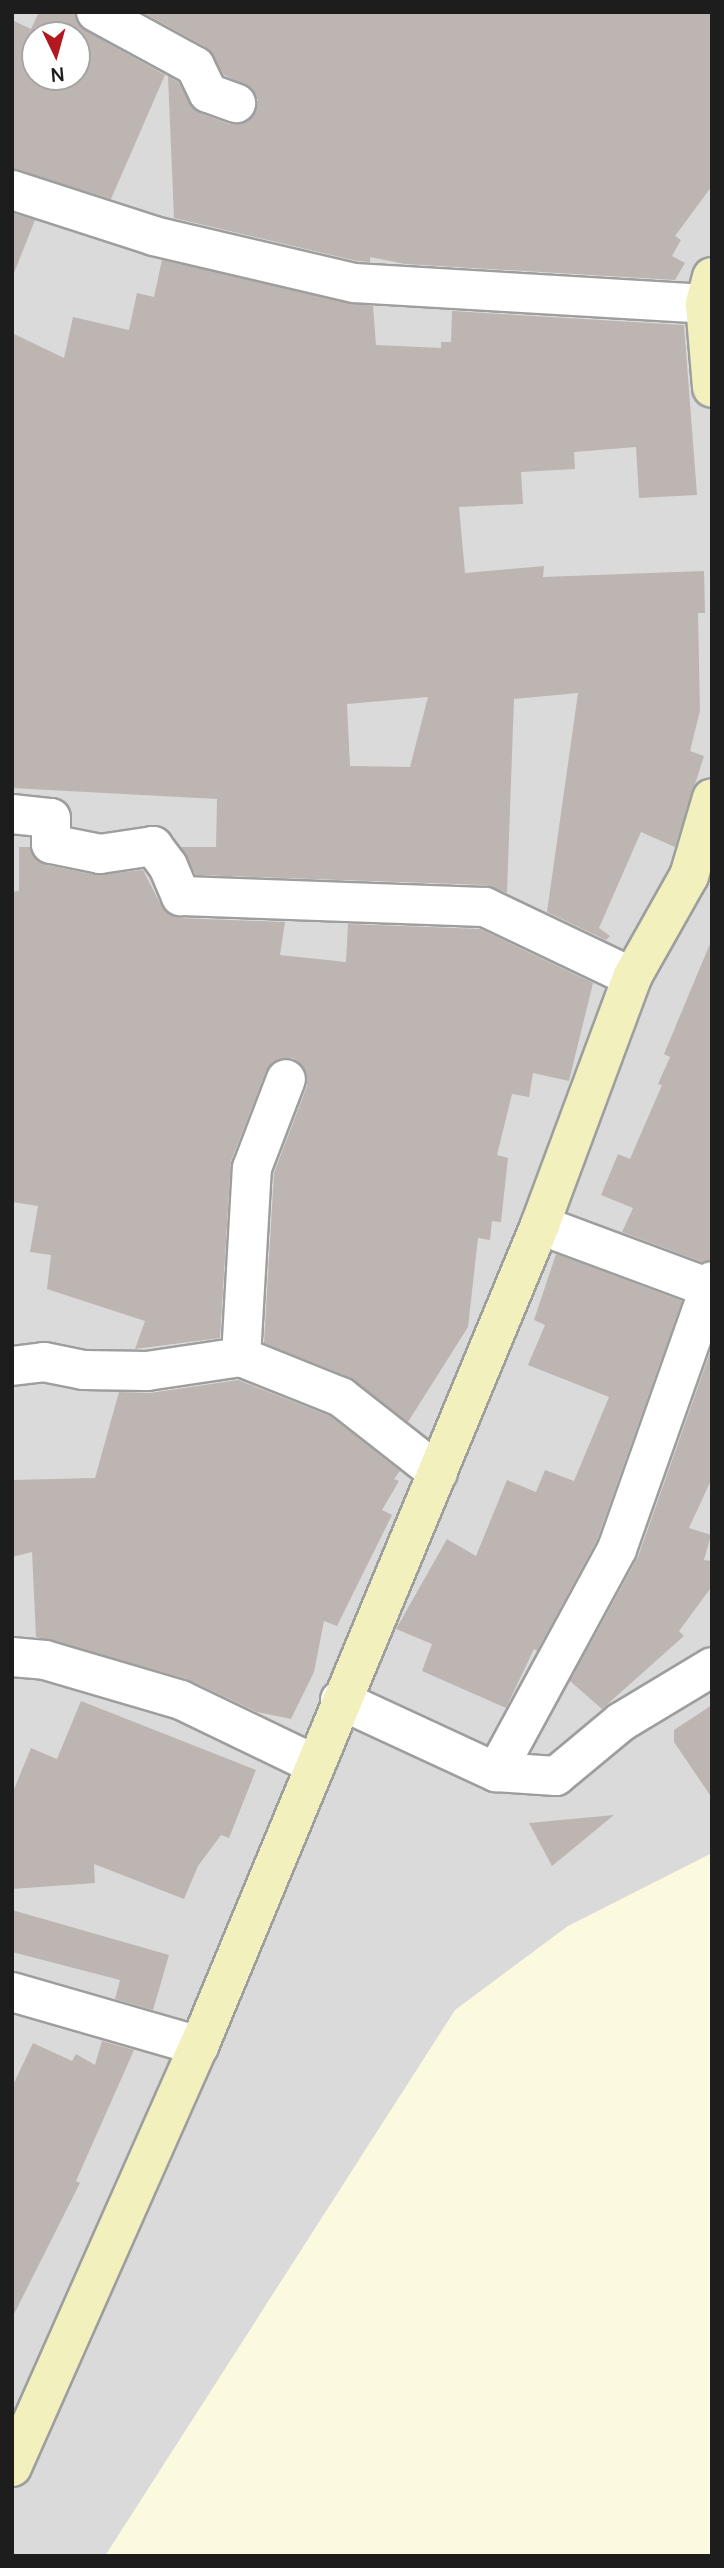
<!DOCTYPE html>
<style>
body{margin:0}
#map{position:relative;width:724px;height:2568px;overflow:hidden;background:#ede9e4;font-family:Manrope,sans-serif}
div>[style]{position:absolute}
[style*='--x']{left:calc(var(--x)*1px);top:calc(var(--y)*1px);width:calc(var(--w)*1px);rotate:calc(var(--a)*1deg)}
.residential>*{inset:0;background:#dbdada}
.education>*{inset:0;background:#fbf9de}
.building>*{inset:0;background:#bdb5b1}
.roads{filter:drop-shadow(2px 0 #9e9e9e) drop-shadow(-2px 0 #9e9e9e) drop-shadow(0 2px #9e9e9e) drop-shadow(0 -2px #9e9e9e)}
.street>*{height:38px;margin:-19px;padding:0 19px;transform-origin:19px;border-radius:19px;background:#fff}
.secondary>*{height:38px;margin:-19px;padding:0 19px;transform-origin:19px;border-radius:19px;background:#f2f1bd}
span{translate:-50% -50%;white-space:nowrap;text-align:center;line-height:1.15;-webkit-text-stroke:5px #fff;paint-order:stroke}
.frame{position:absolute;inset:0;border:14px solid #1d1d1d;pointer-events:none}
.north{position:absolute;left:21px;top:21px;width:70px;height:70px;box-sizing:border-box;background:#fff;border:2px solid #a5a5a5;border-radius:50%;rotate:175deg;font-size:19px;font-weight:700;line-height:28px;text-align:center;color:#1d1d1d}
.north::after{content:'';display:block;margin:auto;width:24px;height:32px;background:#b3171f;clip-path:polygon(50% 0,100% 100%,50% 72%,0 100%)}
</style>
<div id="map">
<div class="residential">
<i style="clip-path:polygon(evenodd,12px 12px,712px 12px,712px 2556px,12px 2556px,12px 12px,35px 35px,77px 35px,77px 77px,35px 77px,35px 35px)"></i>
</div>
<div class="education">
<i style="clip-path:polygon(712px 1853px,712px 2556px,105px 2556px,455px 2010px,568px 1926px)"></i>
</div>
<div class="building">
<i style="clip-path:polygon(evenodd,39px 12px,74px 12px,86px 31px,165px 75px,111px 199px,12px 169px,12px 20px,31px 29px,39px 12px,35px 35px,77px 35px,77px 77px,35px 77px,35px 35px)"></i>
<i style="clip-path:polygon(142px 12px,712px 12px,712px 186px,675px 236px,681px 240px,672px 256px,685px 263px,675px 280px,405px 264px,370px 257px,370px 262px,357px 261px,174px 218px,168px 76px,178px 82px,200px 113px,229px 124px,250px 120px,258px 100px,252px 88px,224px 75px,206px 47px)"></i>
<i style="clip-path:polygon(12px 213px,35px 220px,14px 273px,12px 272px)"></i>
<i style="clip-path:polygon(evenodd,162px 260px,373px 306px,376px 345px,441px 348px,441px 342px,451px 342px,452px 311px,684px 325px,697px 495px,639px 498px,636px 447px,574px 452px,575px 469px,521px 472px,523px 504px,459px 507px,465px 573px,544px 566px,543px 577px,704px 571px,705px 613px,698px 613px,700px 711px,690px 751px,704px 756px,675px 847px,641px 832px,599px 928px,610px 936px,606px 940px,547px 912px,578px 693px,514px 699px,507px 893px,486px 885px,196px 875px,181px 847px,216px 847px,217px 799px,12px 788px,12px 333px,64px 358px,73px 317px,129px 330px,137px 293px,154px 297px,162px 260px,428px 697px,410px 767px,350px 766px,347px 704px,428px 697px)"></i>
<i style="clip-path:polygon(19px 847px,30px 847px,37px 861px,46px 865px,96px 875px,143px 870px,161px 905px,179px 918px,285px 922px,280px 955px,346px 962px,348px 924px,480px 929px,593px 983px,569px 1081px,533px 1073px,529px 1097px,512px 1094px,497px 1155px,508px 1158px,501px 1222px,492px 1221px,490px 1240px,478px 1238px,468px 1327px,408px 1422px,349px 1377px,264px 1343px,274px 1173px,307px 1086px,303px 1066px,293px 1058px,273px 1062px,266px 1071px,231px 1161px,220px 1338px,135px 1349px,145px 1321px,47px 1289px,51px 1255px,30px 1252px,38px 1206px,12px 1202px,12px 892px,19px 891px)"></i>
<i style="clip-path:polygon(712px 939px,712px 1260px,702px 1262px,622px 1232px,633px 1208px,601px 1195px,618px 1154px,630px 1159px,662px 1085px,658px 1084px,670px 1057px,664px 1054px)"></i>
<i style="clip-path:polygon(556px 1254px,682px 1301px,597px 1540px,537px 1651px,534px 1649px,506px 1708px,422px 1671px,432px 1644px,396px 1629px,447px 1539px,476px 1556px,507px 1480px,536px 1492px,545px 1470px,574px 1481px,609px 1397px,528px 1365px,545px 1325px,534px 1320px)"></i>
<i style="clip-path:polygon(712px 1347px,712px 1478px,689px 1528px,711px 1535px,704px 1560px,712px 1561px,710px 1589px,679px 1631px,684px 1636px,602px 1709px,570px 1681px,638px 1557px)"></i>
<i style="clip-path:polygon(238px 1380px,330px 1416px,400px 1471px,394px 1479px,399px 1481px,382px 1510px,392px 1515px,337px 1626px,324px 1621px,314px 1672px,291px 1719px,257px 1712px,187px 1679px,36px 1637px,32px 1552px,12px 1557px,12px 1480px,95px 1478px,119px 1392px,150px 1393px)"></i>
<i style="clip-path:polygon(81px 1701px,256px 1770px,229px 1838px,221px 1835px,198px 1866px,184px 1899px,94px 1864px,95px 1883px,12px 1889px,12px 1794px,31px 1748px,57px 1759px)"></i>
<i style="clip-path:polygon(712px 1705px,712px 1798px,674px 1742px,674px 1730px)"></i>
<i style="clip-path:polygon(614px 1815px,552px 1866px,529px 1823px)"></i>
<i style="clip-path:polygon(12px 1910px,169px 1955px,153px 2010px,115px 1999px,120px 1980px,12px 1952px)"></i>
<i style="clip-path:polygon(102px 2041px,134px 2050px,76px 2181px,80px 2183px,12px 2318px,12px 2087px,33px 2043px,72px 2061px,76px 2054px,95px 2065px)"></i>
</div>
<div class="roads">
<div class="street">
<i style="--x:96;--y:12;--w:113;--a:28.6"></i>
<i style="--x:195;--y:66;--w:30;--a:64"></i>
<i style="--x:208;--y:93;--w:30;--a:20"></i>
<i style="--x:12;--y:190;--w:149;--a:17.9"></i>
<i style="--x:154;--y:236;--w:205;--a:13.2"></i>
<i style="--x:354;--y:283;--w:352;--a:3.4"></i>
<i style="--x:12;--y:814;--w:39;--a:6"></i>
<i style="--x:51;--y:818;--w:26;--a:90"></i>
<i style="--x:51;--y:844;--w:50;--a:11.5"></i>
<i style="--x:100;--y:854;--w:54;--a:-8.6"></i>
<i style="--x:153;--y:846;--w:25;--a:53"></i>
<i style="--x:168;--y:866;--w:33;--a:67"></i>
<i style="--x:181;--y:896;--w:304;--a:2.1"></i>
<i style="--x:485;--y:907;--w:163;--a:25.5"></i>
<i style="--x:540;--y:1225;--w:184;--a:20.4"></i>
<i style="--x:241;--y:1357;--w:189;--a:-86.7"></i>
<i style="--x:252;--y:1168;--w:95;--a:-69.1"></i>
<i style="--x:12;--y:1366;--w:32;--a:-7"></i>
<i style="--x:44;--y:1362;--w:41;--a:11.3"></i>
<i style="--x:84;--y:1370;--w:63;--a:0.9"></i>
<i style="--x:147;--y:1371;--w:95;--a:-8.5"></i>
<i style="--x:241;--y:1357;--w:108;--a:21.8"></i>
<i style="--x:341;--y:1397;--w:123;--a:38.1"></i>
<i style="--x:12;--y:1657;--w:33;--a:5"></i>
<i style="--x:45;--y:1660;--w:142;--a:16.4"></i>
<i style="--x:181;--y:1700;--w:145;--a:25.7"></i>
<i style="--x:340;--y:1700;--w:172;--a:24.8"></i>
<i style="--x:496;--y:1772;--w:60;--a:3.8"></i>
<i style="--x:556;--y:1776;--w:85;--a:-39.7"></i>
<i style="--x:621;--y:1722;--w:106;--a:-31.1"></i>
<i style="--x:496;--y:1772;--w:254;--a:-61.5"></i>
<i style="--x:617;--y:1549;--w:284;--a:-70.5"></i>
<i style="--x:12;--y:1992;--w:195;--a:16.1"></i>
</div>
<div class="secondary">
<i style="--x:712;--y:277;--w:28;--a:105"></i>
<i style="--x:705;--y:304;--w:84;--a:85.2"></i>
<i style="--x:12;--y:2467;--w:461;--a:-66.1"></i>
<i style="--x:199;--y:2046;--w:889;--a:-67.44"></i>
<i style="--x:540;--y:1225;--w:265;--a:-69.6"></i>
<i style="--x:632;--y:977;--w:116;--a:-60.6"></i>
<i style="--x:689;--y:876;--w:81;--a:-73.6"></i>
</div>
</div>
<div class="frame"></div>
<div class="north">N</div>
</div>
